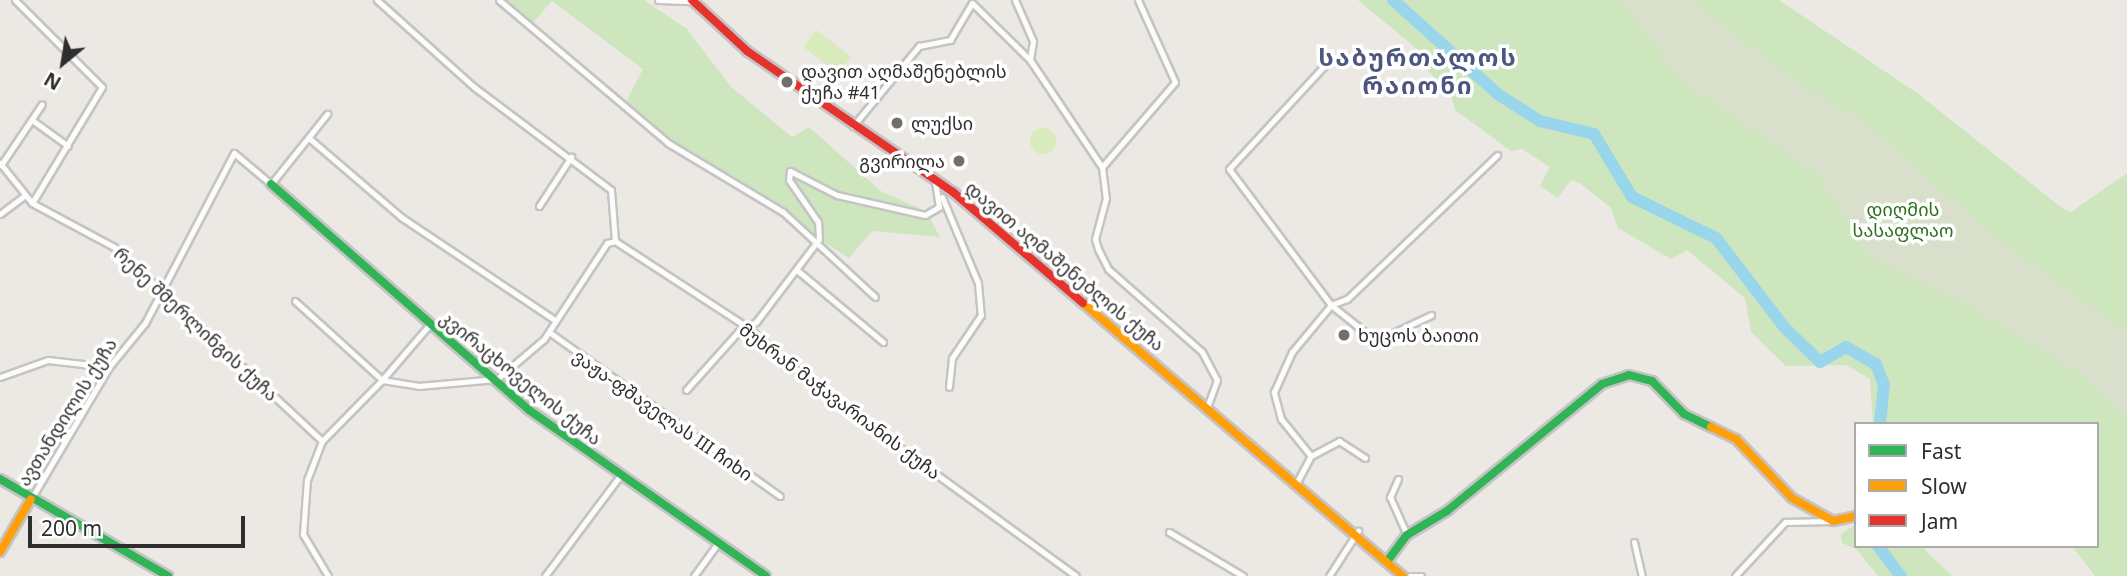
<!DOCTYPE html>
<meta charset="utf-8">
<style>
body{margin:0}
#map{position:relative;width:2127px;height:576px;overflow:hidden;background:#ece8e4;font-family:"Noto Sans","Noto Sans Georgian",sans-serif}
div>[style]{position:absolute}
[style*='--x']{left:calc(var(--x)*1px);top:calc(var(--y)*1px);width:calc(var(--w)*1px);rotate:calc(var(--a)*1deg)}
.green>*{inset:0;background:#cee6be}
.cemetery>*{inset:0;background:#d8e0cc}
.pitch>*{inset:0;background:#d9eabb;transform-origin:0 0}
.round{border-radius:50%}
.river>*{height:12px;margin:-6px;padding:0 6px;transform-origin:6px;border-radius:6px;background:#99d6ec}
.roads{filter:drop-shadow(2px 0 #c5c4c5) drop-shadow(-2px 0 #c5c4c5) drop-shadow(0 2px #c5c4c5) drop-shadow(0 -2px #c5c4c5)}
.street>*{height:5px;margin:-2.5px;padding:0 2.5px;transform-origin:2.5px;border-radius:2.5px;background:#fcfcfb}
.fast>*{height:8px;margin:-4px;padding:0 4px;transform-origin:4px;border-radius:4px;background:#30b455}
.slow>*{height:8px;margin:-4px;padding:0 4px;transform-origin:4px;border-radius:4px;background:#ff9f0a}
.jam>*{height:8px;margin:-4px;padding:0 4px;transform-origin:4px;border-radius:4px;background:#e5322d}
.dots>*{width:19px;height:19px;translate:-50% -50%;box-sizing:border-box;border:4px solid #fff;border-radius:50%}
span{translate:-50% -50%;white-space:nowrap;text-align:center;line-height:1.15;-webkit-text-stroke:7px #fff;paint-order:stroke}
.poi-label{font-size:18px;color:#2e2e2e}
.left{translate:0 -50%;text-align:left}
.right{translate:-100% -50%;text-align:right}
.park-label{font-size:18px;color:#2c6e1b}
.street-label{font-size:18px;color:#2e2e2e}
.district-label{font-size:24px;color:#4d5680;font-weight:700;letter-spacing:2px}
.legend{position:absolute;left:1854px;top:422px;width:245px;height:126px;box-sizing:border-box;background:#fff;border:2px solid #ababab;margin:0;padding:9px 12px;list-style:none;font-size:21px;color:#2e2e2e}
.legend li{display:flex;align-items:center;gap:14px;height:35px}
.legend b{width:35px;border:2px solid #ababab}
.north{position:absolute;left:28px;top:28px;width:70px;height:70px;-webkit-text-stroke:5px #fff;paint-order:stroke;rotate:210deg;font-size:19px;font-weight:700;line-height:28px;text-align:center;color:#2e2e2e}
.north::after{content:'';display:block;margin:auto;width:24px;height:32px;background:#2e2e2e;clip-path:polygon(50% 0,100% 100%,50% 72%,0 100%)}
.scale{position:absolute;left:28px;top:516px;width:217px;height:32px;box-sizing:border-box;border:4px solid #2e2e2e;border-top:0;padding-left:9px;font-size:21px;line-height:24px;white-space:nowrap;color:#2e2e2e;-webkit-text-stroke:5px #fff;paint-order:stroke}
</style>
<div id="map">
<div class="green">
<i style="clip-path:polygon(502px 0,644px 0,687px 29px,731px 87px,792px 137px,809px 127px,882px 192px,926px 211px,940px 237px,872px 231px,849px 258px,667px 142px,624px 106px,643px 69px,552px 1px,530px 26px)"></i>
<i style="clip-path:polygon(1358px 0,1621px 0,1681px 80px,1817px 174px,1870px 257px,1969px 306px,2079px 373px,2127px 416px,2127px 576px,2095px 576px,2072px 546px,2097px 546px,2097px 424px,1873px 424px,1870px 379px,1846px 365px,1786px 366px,1751px 332px,1745px 298px,1687px 250px,1671px 259px,1618px 228px,1611px 208px,1581px 184px,1571px 180px,1558px 198px,1540px 186px,1550px 167px,1522px 149px,1511px 151px,1455px 110px,1450px 92px,1423px 66px,1429px 59px)"></i>
<i style="clip-path:polygon(1690px 0,1779px 0,1917px 93px,2062px 208px,2071px 212px,2127px 173px,2127px 333px,1989px 233px,1867px 124px,1799px 84px)"></i>
<i style="clip-path:polygon(1856px 524px,1856px 546px,1921px 546px,1952px 576px,1878px 576px,1856px 549px,1842px 543px,1841px 534px)"></i>
</div>
<div class="cemetery">
<i style="clip-path:polygon(1621px 0,1690px 0,1799px 84px,1867px 124px,1989px 233px,2127px 333px,2127px 416px,2079px 373px,1969px 306px,1870px 257px,1817px 174px,1681px 80px)"></i>
</div>
<div class="pitch">
<i style="left:816px;top:30px;width:44px;height:21px;rotate:37deg"></i>
<i class="round" style="left:1030px;top:128px;width:26px;height:26px"></i>
</div>
<div class="river">
<i style="--x:1393;--y:0;--w:142;--a:41.9"></i>
<i style="--x:1499;--y:95;--w:49;--a:32.4"></i>
<i style="--x:1540;--y:121;--w:56;--a:13.5"></i>
<i style="--x:1594;--y:134;--w:74;--a:58.9"></i>
<i style="--x:1632;--y:197;--w:93;--a:26"></i>
<i style="--x:1716;--y:238;--w:112;--a:52.6"></i>
<i style="--x:1784;--y:327;--w:50;--a:44.2"></i>
<i style="--x:1820;--y:362;--w:30;--a:-30"></i>
<i style="--x:1846;--y:347;--w:34;--a:30"></i>
<i style="--x:1876;--y:364;--w:22;--a:69"></i>
<i style="--x:1884;--y:385;--w:39;--a:96"></i>
<i style="--x:1878;--y:546;--w:38;--a:53"></i>
</div>
<div class="roads">
<div class="street">
<i style="--x:15;--y:0;--w:123;--a:45"></i>
<i style="--x:102;--y:87;--w:135;--a:121.1"></i>
<i style="--x:377;--y:0;--w:130;--a:41.9"></i>
<i style="--x:474;--y:87;--w:171;--a:36.9"></i>
<i style="--x:611;--y:190;--w:51;--a:85.5"></i>
<i style="--x:499;--y:0;--w:221;--a:40.2"></i>
<i style="--x:668;--y:143;--w:134;--a:31"></i>
<i style="--x:783;--y:212;--w:125;--a:42.7"></i>
<i style="--x:658;--y:0;--w:34;--a:2"></i>
<i style="--x:1015;--y:0;--w:45;--a:66.3"></i>
<i style="--x:1033;--y:41;--w:19;--a:99"></i>
<i style="--x:1030;--y:60;--w:129;--a:56.1"></i>
<i style="--x:1102;--y:167;--w:31;--a:83"></i>
<i style="--x:1106;--y:198;--w:42;--a:105"></i>
<i style="--x:1095;--y:239;--w:10;--a:73"></i>
<i style="--x:1098;--y:249;--w:22;--a:63"></i>
<i style="--x:1108;--y:269;--w:125;--a:41.4"></i>
<i style="--x:1202;--y:352;--w:32;--a:62"></i>
<i style="--x:1217;--y:380;--w:27;--a:110"></i>
<i style="--x:1324;--y:66;--w:140;--a:132.7"></i>
<i style="--x:1229;--y:169;--w:170;--a:53.1"></i>
<i style="--x:1331;--y:305;--w:58;--a:38.7"></i>
<i style="--x:1376;--y:341;--w:61;--a:-25.3"></i>
<i style="--x:32;--y:120;--w:44;--a:35.8"></i>
<i style="--x:853;--y:126;--w:104;--a:-50.5"></i>
<i style="--x:919;--y:46;--w:32;--a:-11"></i>
<i style="--x:950;--y:40;--w:43;--a:-59.3"></i>
<i style="--x:972;--y:3;--w:81;--a:44.5"></i>
<i style="--x:310;--y:139;--w:120;--a:40.6"></i>
<i style="--x:401;--y:217;--w:185;--a:33.8"></i>
<i style="--x:0;--y:163;--w:51;--a:51.3"></i>
<i style="--x:32;--y:203;--w:93;--a:28.2"></i>
<i style="--x:114;--y:247;--w:284;--a:43"></i>
<i style="--x:1;--y:165;--w:73;--a:-56.1"></i>
<i style="--x:1102;--y:167;--w:112;--a:-49.3"></i>
<i style="--x:1175;--y:82;--w:90;--a:-114.3"></i>
<i style="--x:942;--y:197;--w:93;--a:67.3"></i>
<i style="--x:978;--y:283;--w:32;--a:85"></i>
<i style="--x:981;--y:315;--w:52;--a:124"></i>
<i style="--x:952;--y:358;--w:29;--a:96"></i>
<i style="--x:539;--y:206;--w:59;--a:-56.9"></i>
<i style="--x:0;--y:214;--w:30;--a:-37"></i>
<i style="--x:615;--y:241;--w:158;--a:33.1"></i>
<i style="--x:747;--y:327;--w:89;--a:40.9"></i>
<i style="--x:814;--y:385;--w:324;--a:36.1"></i>
<i style="--x:798;--y:271;--w:111;--a:39.9"></i>
<i style="--x:295;--y:301;--w:118;--a:42.2"></i>
<i style="--x:382;--y:380;--w:74;--a:-49.4"></i>
<i style="--x:549;--y:332;--w:283;--a:35.4"></i>
<i style="--x:0;--y:377;--w:51;--a:-19.5"></i>
<i style="--x:48;--y:360;--w:61;--a:6.5"></i>
<i style="--x:686;--y:390;--w:78;--a:-48.1"></i>
<i style="--x:738;--y:332;--w:21;--a:-29"></i>
<i style="--x:756;--y:322;--w:104;--a:-52.8"></i>
<i style="--x:819;--y:239;--w:17;--a:-93"></i>
<i style="--x:818;--y:222;--w:51;--a:-124.6"></i>
<i style="--x:789;--y:180;--w:9;--a:-84"></i>
<i style="--x:790;--y:171;--w:53;--a:27.1"></i>
<i style="--x:837;--y:195;--w:90;--a:12.8"></i>
<i style="--x:925;--y:215;--w:16;--a:-30"></i>
<i style="--x:939;--y:207;--w:26;--a:-99"></i>
<i style="--x:1311;--y:456;--w:32;--a:-28"></i>
<i style="--x:1339;--y:441;--w:31;--a:33"></i>
<i style="--x:1398;--y:479;--w:20;--a:114"></i>
<i style="--x:1390;--y:497;--w:42;--a:65.9"></i>
<i style="--x:1297;--y:482;--w:30;--a:-62"></i>
<i style="--x:1311;--y:456;--w:48;--a:-129"></i>
<i style="--x:1281;--y:419;--w:28;--a:-105"></i>
<i style="--x:1274;--y:392;--w:44;--a:-65.8"></i>
<i style="--x:1292;--y:352;--w:61;--a:-50.3"></i>
<i style="--x:1331;--y:305;--w:17;--a:-21"></i>
<i style="--x:1347;--y:299;--w:208;--a:-43.8"></i>
<i style="--x:31;--y:499;--w:153;--a:-59.4"></i>
<i style="--x:109;--y:367;--w:57;--a:-50.7"></i>
<i style="--x:145;--y:323;--w:192;--a:-62.4"></i>
<i style="--x:234;--y:153;--w:48;--a:40"></i>
<i style="--x:271;--y:184;--w:90;--a:-51.3"></i>
<i style="--x:1169;--y:532;--w:86;--a:30.7"></i>
<i style="--x:1634;--y:542;--w:35;--a:77"></i>
<i style="--x:328;--y:576;--w:49;--a:-120.8"></i>
<i style="--x:303;--y:534;--w:54;--a:-85.8"></i>
<i style="--x:307;--y:480;--w:42;--a:-69"></i>
<i style="--x:322;--y:441;--w:86;--a:-45.5"></i>
<i style="--x:382;--y:380;--w:36;--a:9"></i>
<i style="--x:418;--y:386;--w:79;--a:-5.1"></i>
<i style="--x:497;--y:379;--w:62;--a:-40.4"></i>
<i style="--x:544;--y:339;--w:115;--a:-56.7"></i>
<i style="--x:607;--y:243;--w:8;--a:-14"></i>
<i style="--x:545;--y:576;--w:124;--a:-53.2"></i>
<i style="--x:694;--y:576;--w:41;--a:-54"></i>
<i style="--x:1329;--y:576;--w:54;--a:-57.2"></i>
<i style="--x:1410;--y:576;--w:11;--a:0"></i>
<i style="--x:1735;--y:576;--w:74;--a:-47.2"></i>
<i style="--x:1785;--y:522;--w:48;--a:-1.2"></i>
</div>
<div class="fast">
<i style="--x:271;--y:184;--w:343;--a:41.2"></i>
<i style="--x:529;--y:410;--w:289;--a:35"></i>
<i style="--x:0;--y:479;--w:194;--a:30"></i>
<i style="--x:1388;--y:560;--w:31;--a:-53"></i>
<i style="--x:1407;--y:535;--w:47;--a:-31"></i>
<i style="--x:1447;--y:511;--w:200;--a:-39.3"></i>
<i style="--x:1602;--y:384;--w:28;--a:-18"></i>
<i style="--x:1629;--y:375;--w:24;--a:15"></i>
<i style="--x:1652;--y:381;--w:46;--a:45.9"></i>
<i style="--x:1684;--y:414;--w:30;--a:26"></i>
</div>
<div class="slow">
<i style="--x:1083;--y:303;--w:421;--a:40.5"></i>
<i style="--x:1711;--y:427;--w:28;--a:26"></i>
<i style="--x:1736;--y:439;--w:81;--a:46.5"></i>
<i style="--x:1792;--y:498;--w:47;--a:29.3"></i>
<i style="--x:1833;--y:521;--w:24;--a:-12"></i>
<i style="--x:0;--y:552;--w:61;--a:-59.7"></i>
</div>
<div class="jam">
<i style="--x:692;--y:0;--w:75;--a:42.8"></i>
<i style="--x:747;--y:51;--w:250;--a:34.4"></i>
<i style="--x:953;--y:192;--w:171;--a:40.5"></i>
</div>
</div>
<div class="dots">
<i style="left:787px;top:82px;background:#706f6e"></i>
<i style="left:897px;top:123px;background:#706f6e"></i>
<i style="left:959px;top:161px;background:#706f6e"></i>
<i style="left:1344px;top:335px;background:#706f6e"></i>
</div>
<div class="poi-label">
<span class="left" style="left:801px;top:82px">დავით აღმაშენებლის<br>ქუჩა #41</span>
<span class="left" style="left:911px;top:123px">ლუქსი</span>
<span class="right" style="left:945px;top:161px">გვირილა</span>
<span class="left" style="left:1358px;top:335px">ხუცოს ბაითი</span>
</div>
<div class="park-label">
<span style="left:1903px;top:220px">დიღმის<br>სასაფლაო</span>
</div>
<div class="street-label">
<span style="left:1065px;top:266px;rotate:40deg">დავით აღმაშენებლის ქუჩა</span>
<span style="left:196px;top:324px;rotate:43deg">რენე შმერლინგის ქუჩა</span>
<span style="left:521px;top:378px;rotate:39deg">კვირაცხოველის ქუჩა</span>
<span style="left:840px;top:401px;rotate:37deg">მუხრან მაჭავარიანის ქუჩა</span>
<span style="left:67px;top:412px;rotate:-58deg">ავთანდილის ქუჩა</span>
<span style="left:663px;top:415px;rotate:35deg">ვაჟა-ფშაველას III ჩიხი</span>
</div>
<div class="district-label">
<span style="left:1418px;top:71px">საბურთალოს<br>რაიონი</span>
</div>
<ul class="legend">
<li><b style="height:9px;background:#30b455"></b>Fast</li>
<li><b style="height:9px;background:#ff9f0a"></b>Slow</li>
<li><b style="height:9px;background:#e5322d"></b>Jam</li>
</ul>
<div class="north">N</div>
<div class="scale">200 m</div>
</div>
